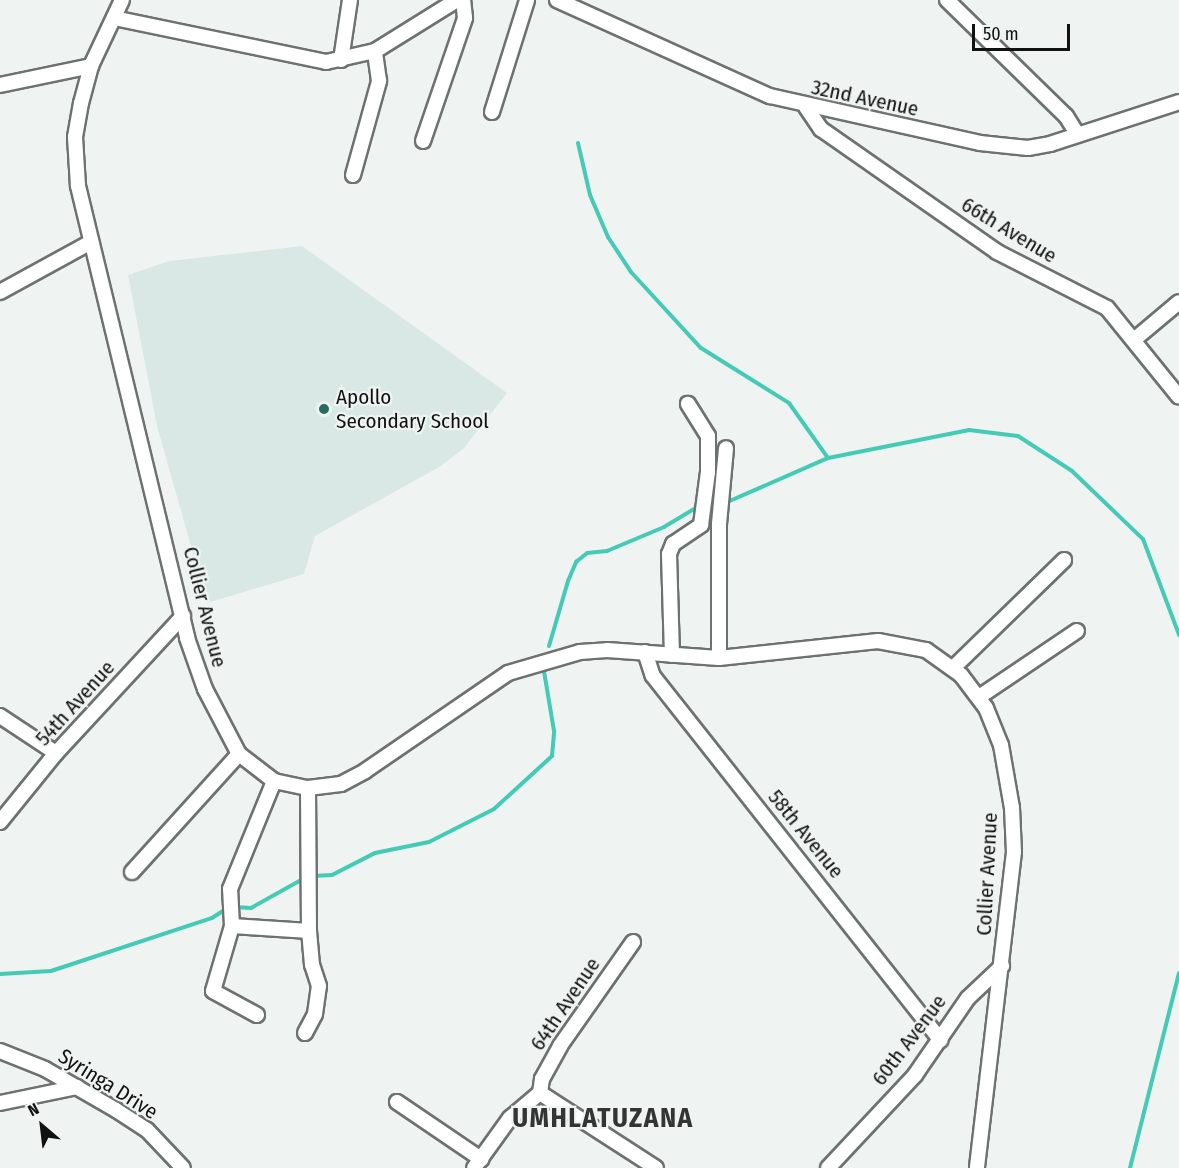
<!DOCTYPE html>
<style>
body{margin:0}
#map{position:relative;width:1179px;height:1168px;overflow:hidden;background:#eff4f2;font-family:"Fira Sans Condensed",sans-serif}
div>[style]{position:absolute}
[style*='--x']{left:calc(var(--x)*1px);top:calc(var(--y)*1px);width:calc(var(--w)*1px);rotate:calc(var(--a)*1deg)}
.built>*{inset:0;background:#dae8e5}
.stream>*{height:4px;margin:-2px;padding:0 2px;transform-origin:2px;border-radius:2px;background:#45cab5}
.roads{filter:drop-shadow(2px 0 #6d7271) drop-shadow(-2px 0 #6d7271) drop-shadow(0 2px #6d7271) drop-shadow(0 -2px #6d7271)}
.street>*{height:14px;margin:-7px;padding:0 7px;transform-origin:7px;border-radius:7px;background:#fff}
.dots>*{width:16px;height:16px;translate:-50% -50%;box-sizing:border-box;border:3px solid #eff4f2;border-radius:50%}
span{translate:-50% -50%;white-space:nowrap;text-align:center;line-height:1.15;-webkit-text-stroke:4.5px #eff4f2;paint-order:stroke}
.street-label{font-size:21px;color:#101211}
.poi-label{font-size:21px;color:#101211}
.left{translate:0 -50%;text-align:left}
.district-label{font-size:27px;color:#323534;font-weight:700;letter-spacing:1.5px}
.north{position:absolute;left:12px;top:1096px;width:60px;height:60px;-webkit-text-stroke:4px #eff4f2;paint-order:stroke;rotate:332deg;font-size:16px;font-weight:700;line-height:24px;text-align:center;color:#101211}
.north::after{content:'';display:block;margin:auto;width:21px;height:27px;background:#101211;clip-path:polygon(50% 0,100% 100%,50% 72%,0 100%)}
.scale{position:absolute;left:972px;top:24px;width:98px;height:27px;box-sizing:border-box;border:3px solid #101211;border-top:0;padding-left:8px;font-size:18px;line-height:21px;white-space:nowrap;color:#101211;-webkit-text-stroke:4px #eff4f2;paint-order:stroke}
</style>
<div id="map">
<div class="built">
<i style="clip-path:polygon(302px 246px,507px 393px,464px 448px,441px 466px,315px 536px,304px 574px,207px 603px,157px 426px,128px 275px,169px 261px)"></i>
</div>
<div class="stream">
<i style="--x:578;--y:143;--w:53;--a:77"></i>
<i style="--x:590;--y:195;--w:46;--a:66.8"></i>
<i style="--x:608;--y:237;--w:42;--a:56.7"></i>
<i style="--x:631;--y:272;--w:103;--a:47.4"></i>
<i style="--x:701;--y:348;--w:104;--a:32"></i>
<i style="--x:789;--y:403;--w:67;--a:54.7"></i>
<i style="--x:549;--y:646;--w:68;--a:-73.7"></i>
<i style="--x:568;--y:581;--w:21;--a:-67"></i>
<i style="--x:576;--y:562;--w:14;--a:-39"></i>
<i style="--x:587;--y:553;--w:20;--a:-6"></i>
<i style="--x:607;--y:551;--w:62;--a:-22.8"></i>
<i style="--x:664;--y:527;--w:41;--a:-31"></i>
<i style="--x:699;--y:506;--w:26;--a:-7"></i>
<i style="--x:725;--y:503;--w:112;--a:-23.6"></i>
<i style="--x:828;--y:458;--w:144;--a:-11.2"></i>
<i style="--x:969;--y:430;--w:49;--a:7"></i>
<i style="--x:1018;--y:436;--w:64;--a:32.9"></i>
<i style="--x:1072;--y:471;--w:98;--a:43.8"></i>
<i style="--x:1143;--y:539;--w:103;--a:69.4"></i>
<i style="--x:312;--y:876;--w:20;--a:-3"></i>
<i style="--x:332;--y:875;--w:48;--a:-27.1"></i>
<i style="--x:375;--y:853;--w:55;--a:-11.5"></i>
<i style="--x:429;--y:842;--w:73;--a:-26.9"></i>
<i style="--x:494;--y:809;--w:79;--a:-42.4"></i>
<i style="--x:552;--y:756;--w:25;--a:-85"></i>
<i style="--x:554;--y:731;--w:61;--a:-99.5"></i>
<i style="--x:235;--y:907;--w:16;--a:4"></i>
<i style="--x:251;--y:908;--w:62;--a:-29.1"></i>
<i style="--x:0;--y:974;--w:51;--a:-3.4"></i>
<i style="--x:51;--y:971;--w:169;--a:-18.2"></i>
<i style="--x:212;--y:918;--w:17;--a:-33"></i>
<i style="--x:1130;--y:1168;--w:201;--a:-75.9"></i>
</div>
<div class="roads">
<div class="street">
<i style="--x:122;--y:0;--w:73;--a:115.2"></i>
<i style="--x:91;--y:66;--w:38;--a:105"></i>
<i style="--x:81;--y:103;--w:35;--a:100"></i>
<i style="--x:75;--y:137;--w:49;--a:86.5"></i>
<i style="--x:78;--y:186;--w:465;--a:76.4"></i>
<i style="--x:187;--y:638;--w:54;--a:70.6"></i>
<i style="--x:205;--y:689;--w:73;--a:62.4"></i>
<i style="--x:239;--y:754;--w:44;--a:37.6"></i>
<i style="--x:274;--y:781;--w:35;--a:12"></i>
<i style="--x:308;--y:788;--w:33;--a:-7"></i>
<i style="--x:341;--y:784;--w:27;--a:-28"></i>
<i style="--x:365;--y:771;--w:173;--a:-34.4"></i>
<i style="--x:508;--y:673;--w:75;--a:-16.3"></i>
<i style="--x:580;--y:652;--w:27;--a:-4"></i>
<i style="--x:607;--y:650;--w:112;--a:4.1"></i>
<i style="--x:719;--y:658;--w:160;--a:-6.1"></i>
<i style="--x:878;--y:641;--w:49;--a:10.6"></i>
<i style="--x:926;--y:650;--w:43;--a:35.5"></i>
<i style="--x:961;--y:675;--w:41;--a:52.9"></i>
<i style="--x:986;--y:708;--w:40;--a:68"></i>
<i style="--x:1001;--y:745;--w:64;--a:80.1"></i>
<i style="--x:1012;--y:808;--w:44;--a:87.4"></i>
<i style="--x:1014;--y:852;--w:318;--a:96.7"></i>
<i style="--x:557;--y:0;--w:234;--a:24.3"></i>
<i style="--x:770;--y:96;--w:215;--a:12.6"></i>
<i style="--x:980;--y:143;--w:48;--a:5.9"></i>
<i style="--x:1028;--y:148;--w:22;--a:-10"></i>
<i style="--x:1050;--y:144;--w:136;--a:-18"></i>
<i style="--x:947;--y:0;--w:166;--a:44.3"></i>
<i style="--x:1066;--y:116;--w:22;--a:58"></i>
<i style="--x:114;--y:18;--w:217;--a:11.7"></i>
<i style="--x:326;--y:62;--w:50;--a:-12.7"></i>
<i style="--x:375;--y:51;--w:97;--a:-31.9"></i>
<i style="--x:341;--y:60;--w:61;--a:-81.5"></i>
<i style="--x:0;--y:85;--w:93;--a:-11.8"></i>
<i style="--x:806;--y:107;--w:27;--a:56"></i>
<i style="--x:821;--y:129;--w:215;--a:34.9"></i>
<i style="--x:997;--y:252;--w:123;--a:27"></i>
<i style="--x:1107;--y:308;--w:114;--a:51"></i>
<i style="--x:492;--y:112;--w:117;--a:-72.6"></i>
<i style="--x:423;--y:141;--w:130;--a:-71.1"></i>
<i style="--x:465;--y:18;--w:18;--a:-96"></i>
<i style="--x:353;--y:175;--w:98;--a:-74.5"></i>
<i style="--x:379;--y:81;--w:30;--a:-98"></i>
<i style="--x:0;--y:292;--w:104;--a:-28.8"></i>
<i style="--x:1135;--y:339;--w:57;--a:-40.1"></i>
<i style="--x:645;--y:652;--w:25;--a:72"></i>
<i style="--x:653;--y:676;--w:464;--a:51.7"></i>
<i style="--x:672;--y:655;--w:101;--a:-91.7"></i>
<i style="--x:669;--y:554;--w:11;--a:-68"></i>
<i style="--x:673;--y:544;--w:34;--a:-34"></i>
<i style="--x:701;--y:525;--w:53;--a:-82.5"></i>
<i style="--x:708;--y:472;--w:36;--a:-90"></i>
<i style="--x:708;--y:436;--w:38;--a:-122"></i>
<i style="--x:719;--y:658;--w:134;--a:-90"></i>
<i style="--x:719;--y:524;--w:76;--a:-84.7"></i>
<i style="--x:953;--y:668;--w:155;--a:-44.2"></i>
<i style="--x:979;--y:697;--w:118;--a:-34"></i>
<i style="--x:0;--y:716;--w:67;--a:33.5"></i>
<i style="--x:0;--y:822;--w:89;--a:-50.9"></i>
<i style="--x:56;--y:753;--w:187;--a:-47.2"></i>
<i style="--x:132;--y:872;--w:159;--a:-47.8"></i>
<i style="--x:232;--y:926;--w:77;--a:3.7"></i>
<i style="--x:257;--y:1015;--w:50;--a:-151.4"></i>
<i style="--x:213;--y:991;--w:68;--a:-73.7"></i>
<i style="--x:232;--y:926;--w:37;--a:-93"></i>
<i style="--x:230;--y:889;--w:117;--a:-67.8"></i>
<i style="--x:305;--y:1033;--w:21;--a:-62"></i>
<i style="--x:315;--y:1014;--w:28;--a:-82"></i>
<i style="--x:319;--y:986;--w:22;--a:-108"></i>
<i style="--x:312;--y:965;--w:34;--a:-95"></i>
<i style="--x:309;--y:931;--w:143;--a:-90.4"></i>
<i style="--x:0;--y:1051;--w:48;--a:21.8"></i>
<i style="--x:45;--y:1069;--w:82;--a:30"></i>
<i style="--x:116;--y:1110;--w:37;--a:33"></i>
<i style="--x:147;--y:1130;--w:52;--a:46.5"></i>
<i style="--x:540;--y:1093;--w:14;--a:-82"></i>
<i style="--x:542;--y:1079;--w:38;--a:-61"></i>
<i style="--x:560;--y:1046;--w:127;--a:-54.9"></i>
<i style="--x:540;--y:1093;--w:138;--a:32.9"></i>
<i style="--x:397;--y:1102;--w:102;--a:34.2"></i>
<i style="--x:0;--y:1103;--w:79;--a:-11.7"></i>
<i style="--x:474;--y:1168;--w:62;--a:-54.2"></i>
<i style="--x:510;--y:1118;--w:39;--a:-40"></i>
<i style="--x:828;--y:1168;--w:127;--a:-46.9"></i>
<i style="--x:915;--y:1075;--w:93;--a:-55.5"></i>
<i style="--x:968;--y:998;--w:47;--a:-43.3"></i>
</div>
</div>
<div class="dots">
<i style="left:324px;top:409px;background:#286d62"></i>
</div>
<div class="street-label">
<span style="left:865px;top:98px;rotate:12deg">32nd Avenue</span>
<span style="left:1009px;top:230px;rotate:31deg">66th Avenue</span>
<span style="left:205px;top:607px;rotate:76deg">Collier Avenue</span>
<span style="left:75px;top:703px;rotate:-48deg">54th Avenue</span>
<span style="left:806px;top:834px;rotate:51deg">58th Avenue</span>
<span style="left:987px;top:874px;rotate:-87deg">Collier Avenue</span>
<span style="left:565px;top:1004px;rotate:-56deg">64th Avenue</span>
<span style="left:909px;top:1040px;rotate:-53deg">60th Avenue</span>
<span style="left:108px;top:1084px;rotate:32deg">Syringa Drive</span>
</div>
<div class="poi-label">
<span class="left" style="left:336px;top:409px">Apollo<br>Secondary School</span>
</div>
<div class="district-label">
<span style="left:603px;top:1119px">UMHLATUZANA</span>
</div>
<div class="north">N</div>
<div class="scale">50 m</div>
</div>
